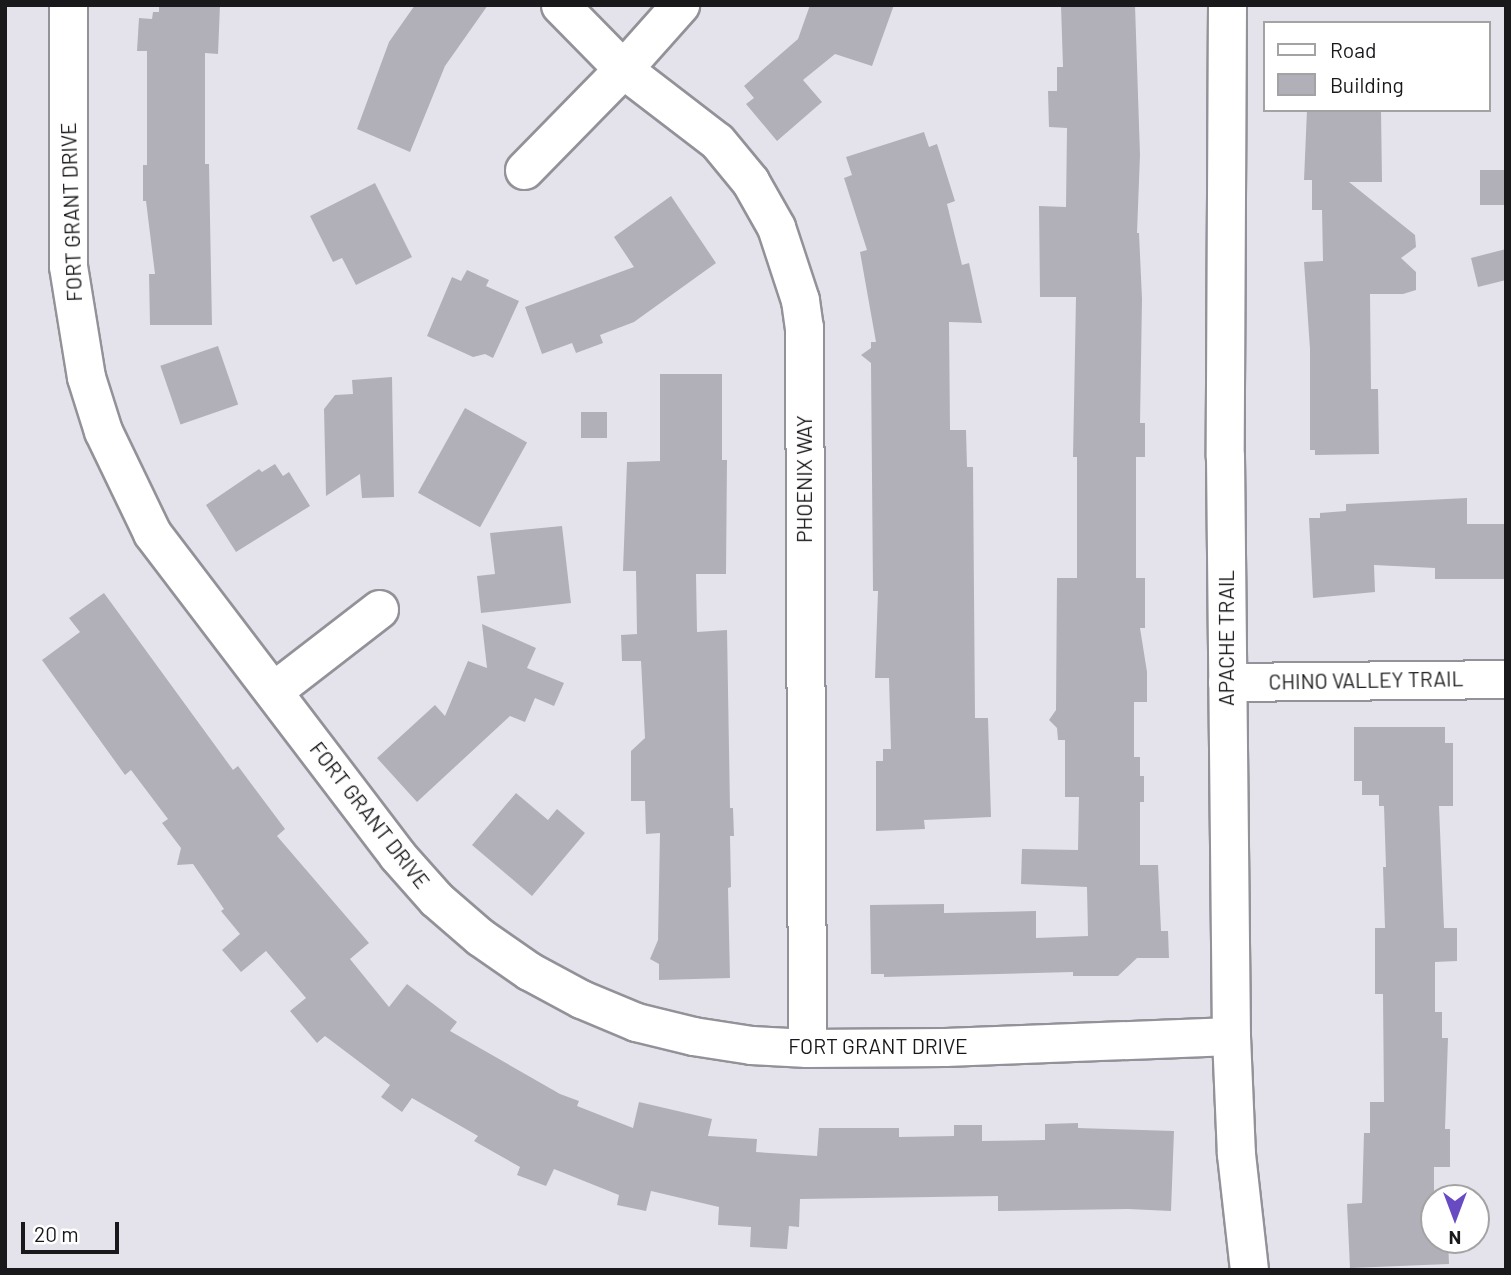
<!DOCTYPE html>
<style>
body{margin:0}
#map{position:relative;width:1511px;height:1275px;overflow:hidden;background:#e4e3eb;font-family:Barlow,sans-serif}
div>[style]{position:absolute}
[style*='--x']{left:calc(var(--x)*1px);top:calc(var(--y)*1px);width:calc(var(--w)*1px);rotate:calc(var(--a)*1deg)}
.building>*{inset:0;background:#b1b0b8;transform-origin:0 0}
.roads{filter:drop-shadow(2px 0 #929299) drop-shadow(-2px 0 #929299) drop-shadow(0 2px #929299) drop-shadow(0 -2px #929299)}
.minor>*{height:37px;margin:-18.5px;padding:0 18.5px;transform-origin:18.5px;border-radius:18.5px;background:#fff}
span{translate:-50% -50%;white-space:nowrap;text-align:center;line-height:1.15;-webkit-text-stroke:6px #fff;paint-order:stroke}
.street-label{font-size:21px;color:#19191c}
.frame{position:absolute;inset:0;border:7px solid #19191c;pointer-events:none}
.legend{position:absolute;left:1263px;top:21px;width:228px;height:91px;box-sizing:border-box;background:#fff;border:2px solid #a3a3a4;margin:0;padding:9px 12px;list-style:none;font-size:21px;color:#19191c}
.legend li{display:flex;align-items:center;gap:14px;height:35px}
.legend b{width:35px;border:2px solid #a3a3a4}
.north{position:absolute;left:1420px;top:1184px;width:70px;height:70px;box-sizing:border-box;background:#fff;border:2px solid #a3a3a4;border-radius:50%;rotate:180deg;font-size:19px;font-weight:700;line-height:28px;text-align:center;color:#19191c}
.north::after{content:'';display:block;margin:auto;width:24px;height:32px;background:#684ac2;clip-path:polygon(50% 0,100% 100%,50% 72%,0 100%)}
.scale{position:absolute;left:21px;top:1222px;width:98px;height:32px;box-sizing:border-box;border:4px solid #19191c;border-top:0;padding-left:9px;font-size:21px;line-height:24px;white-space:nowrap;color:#19191c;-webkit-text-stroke:5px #fff;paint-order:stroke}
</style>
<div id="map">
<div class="building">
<i style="clip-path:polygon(159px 5px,220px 5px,218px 54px,205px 53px,205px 164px,209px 164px,212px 325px,150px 325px,149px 274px,155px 274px,146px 201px,143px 201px,143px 165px,147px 165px,147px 51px,137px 51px,139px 18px,152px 19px,153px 12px,159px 12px)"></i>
<i style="clip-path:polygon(415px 5px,488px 5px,445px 66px,410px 152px,357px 129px,389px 42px)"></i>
<i style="clip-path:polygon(810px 5px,894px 5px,872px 66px,835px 54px,803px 80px,822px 102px,777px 141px,746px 104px,754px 98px,744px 86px,798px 39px)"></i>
<i style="clip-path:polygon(1061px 5px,1135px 5px,1140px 155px,1137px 233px,1139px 233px,1142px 299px,1140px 423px,1145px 423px,1145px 457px,1136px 457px,1136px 578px,1145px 578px,1145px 628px,1140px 628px,1147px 672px,1147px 702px,1134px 702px,1134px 757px,1140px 757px,1140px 776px,1144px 776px,1144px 802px,1140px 802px,1140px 865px,1158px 865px,1161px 931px,1168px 931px,1169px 958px,1137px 958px,1118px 976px,1073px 976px,1073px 972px,884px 977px,884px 974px,871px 974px,870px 905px,944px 904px,944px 913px,1036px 911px,1036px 938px,1088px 936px,1087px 887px,1021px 884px,1022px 849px,1078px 850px,1079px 797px,1065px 797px,1065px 740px,1058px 740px,1057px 728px,1049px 720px,1056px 710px,1057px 578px,1077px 578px,1077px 457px,1073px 457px,1076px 297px,1040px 297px,1039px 206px,1066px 207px,1067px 128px,1049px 127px,1048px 91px,1057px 91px,1057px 67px,1063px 67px)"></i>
<i style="clip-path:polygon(1307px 110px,1381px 110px,1382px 182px,1349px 182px,1415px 235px,1416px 247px,1401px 258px,1416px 272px,1416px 290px,1403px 294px,1370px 294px,1371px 389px,1378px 389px,1379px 454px,1315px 455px,1315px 450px,1310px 450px,1310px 349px,1304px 262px,1323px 261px,1322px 210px,1312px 210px,1312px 180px,1304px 180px)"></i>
<i style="clip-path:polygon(924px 132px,929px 147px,937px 144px,955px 201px,947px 204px,962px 265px,969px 263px,982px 323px,949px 322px,950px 430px,966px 430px,967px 467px,973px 467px,975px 718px,988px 718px,991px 817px,924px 820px,925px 829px,876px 831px,876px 761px,883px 761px,883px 749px,891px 749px,889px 678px,875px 678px,878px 591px,873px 591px,871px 363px,861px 355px,871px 348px,871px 342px,876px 342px,860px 252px,867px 250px,844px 178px,852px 175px,846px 157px)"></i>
<i style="left:1480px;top:170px;width:26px;height:35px"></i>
<i style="clip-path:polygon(375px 183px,412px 257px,356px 285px,342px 258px,333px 262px,310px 216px)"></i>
<i style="clip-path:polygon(671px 196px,716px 263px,634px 322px,600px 335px,603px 343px,576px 353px,572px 343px,542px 354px,525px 307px,634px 267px,614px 237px)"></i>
<i style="clip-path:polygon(1506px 249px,1506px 280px,1478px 287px,1471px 258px)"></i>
<i style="clip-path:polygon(467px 270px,489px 280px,486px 286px,519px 301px,493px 358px,485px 354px,473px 357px,427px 336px,452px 277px,461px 281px)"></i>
<i style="left:218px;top:346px;width:62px;height:61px;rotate:71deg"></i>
<i style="clip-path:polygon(660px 374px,722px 374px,722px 460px,727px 460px,726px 574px,696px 574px,697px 632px,727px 630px,730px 808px,733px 808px,734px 836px,730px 836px,731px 887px,728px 888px,730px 978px,659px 980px,659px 964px,650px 959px,658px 940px,660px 833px,646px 834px,645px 801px,631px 801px,631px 751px,645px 738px,641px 661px,622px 661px,621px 635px,637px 634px,636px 571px,623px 571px,627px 462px,660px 461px)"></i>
<i style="clip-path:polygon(392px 377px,394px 497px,362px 498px,360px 474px,326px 496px,324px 409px,335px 395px,353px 394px,352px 380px)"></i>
<i style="left:465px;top:408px;width:71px;height:97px;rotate:29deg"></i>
<i style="left:581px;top:412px;width:26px;height:26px"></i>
<i style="clip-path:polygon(275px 464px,283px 476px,289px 472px,310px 506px,236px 552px,206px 505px,259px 469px,262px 472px)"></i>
<i style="clip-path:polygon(1467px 498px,1467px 524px,1506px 524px,1506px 579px,1435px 579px,1435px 568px,1374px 565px,1375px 592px,1313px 598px,1309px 518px,1320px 518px,1320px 513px,1346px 511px,1346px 504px)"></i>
<i style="clip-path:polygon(562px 526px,571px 603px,481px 613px,477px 576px,495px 574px,490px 533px)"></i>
<i style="clip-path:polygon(104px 593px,233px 770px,238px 766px,285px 829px,277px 836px,369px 943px,350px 959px,389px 1007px,407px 984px,457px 1022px,450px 1031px,560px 1094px,579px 1101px,577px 1106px,633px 1128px,639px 1102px,712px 1119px,708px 1136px,757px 1139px,756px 1152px,817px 1156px,819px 1128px,899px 1128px,899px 1137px,954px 1136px,954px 1125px,982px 1125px,982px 1141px,1045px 1140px,1045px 1124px,1078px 1123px,1078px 1128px,1174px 1131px,1171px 1211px,1128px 1209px,998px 1211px,998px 1196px,800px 1199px,799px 1227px,789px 1226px,787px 1249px,750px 1247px,751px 1227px,718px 1225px,719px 1207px,651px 1191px,646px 1211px,617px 1205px,619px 1195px,554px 1169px,546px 1186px,517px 1175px,520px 1167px,474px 1141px,478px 1136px,412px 1098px,402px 1112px,381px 1097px,390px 1085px,325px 1036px,317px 1043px,290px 1011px,306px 998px,266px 951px,241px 972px,222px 950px,240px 934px,221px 911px,224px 909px,193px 864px,177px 865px,181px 848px,162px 823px,168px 819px,131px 770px,125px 775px,42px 660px,80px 632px,69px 618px)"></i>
<i style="clip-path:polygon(482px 624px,536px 648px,527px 668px,564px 683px,554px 706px,535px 698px,525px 722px,510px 716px,417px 802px,377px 758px,435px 705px,445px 716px,468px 661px,487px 668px)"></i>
<i style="clip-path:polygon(1354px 727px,1445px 727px,1445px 743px,1453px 743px,1453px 806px,1439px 806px,1444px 928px,1457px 928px,1457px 961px,1435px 962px,1435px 1012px,1442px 1012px,1442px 1038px,1448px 1038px,1445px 1129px,1450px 1129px,1450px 1167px,1434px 1167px,1434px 1240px,1448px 1240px,1449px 1264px,1350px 1268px,1347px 1204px,1362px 1203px,1364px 1133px,1370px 1133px,1370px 1102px,1384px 1102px,1383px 994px,1375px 994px,1375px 928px,1385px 928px,1383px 867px,1386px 867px,1384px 806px,1379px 806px,1379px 795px,1362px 795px,1362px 781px,1354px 781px)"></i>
<i style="clip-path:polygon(516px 793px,548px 820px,557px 809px,585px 833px,532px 896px,472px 845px)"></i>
</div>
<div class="roads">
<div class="minor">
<i style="--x:68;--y:5;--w:261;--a:90"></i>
<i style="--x:68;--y:266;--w:112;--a:80.8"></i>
<i style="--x:86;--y:377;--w:57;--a:72.5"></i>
<i style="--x:103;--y:431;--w:113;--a:64.3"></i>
<i style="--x:152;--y:533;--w:405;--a:52.7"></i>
<i style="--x:397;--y:855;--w:59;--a:48.4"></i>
<i style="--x:436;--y:899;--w:58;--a:40.8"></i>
<i style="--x:480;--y:937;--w:60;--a:34.8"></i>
<i style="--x:529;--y:971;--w:59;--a:28.3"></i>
<i style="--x:581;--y:999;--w:60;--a:22.7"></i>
<i style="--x:636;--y:1022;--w:59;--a:13.8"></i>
<i style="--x:693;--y:1036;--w:59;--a:8.8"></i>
<i style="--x:751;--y:1045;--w:56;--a:3.1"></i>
<i style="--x:807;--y:1048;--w:138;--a:-0.4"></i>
<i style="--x:945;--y:1047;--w:286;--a:-2.2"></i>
<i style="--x:560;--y:5;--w:90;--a:45.5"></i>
<i style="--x:623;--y:69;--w:118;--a:37.5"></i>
<i style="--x:717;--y:141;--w:52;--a:50.5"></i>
<i style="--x:750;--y:181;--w:53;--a:60.5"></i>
<i style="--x:776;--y:227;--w:77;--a:71.8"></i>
<i style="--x:800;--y:300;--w:27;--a:82"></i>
<i style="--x:804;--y:327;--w:721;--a:89.76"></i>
<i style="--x:1227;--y:5;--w:451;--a:90.3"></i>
<i style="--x:1225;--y:456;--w:580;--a:89.41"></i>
<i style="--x:1231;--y:1036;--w:118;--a:87.6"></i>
<i style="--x:1236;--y:1154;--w:117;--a:83.6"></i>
<i style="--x:524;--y:170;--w:141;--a:-45.6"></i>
<i style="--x:623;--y:69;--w:86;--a:-48.3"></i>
<i style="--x:1227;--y:682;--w:279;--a:-0.6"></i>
<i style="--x:273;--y:691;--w:134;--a:-37.7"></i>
</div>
</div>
<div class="street-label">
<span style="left:71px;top:212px;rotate:-92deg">FORT GRANT DRIVE</span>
<span style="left:804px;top:479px;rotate:-90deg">PHOENIX WAY</span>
<span style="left:1226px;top:638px;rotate:-90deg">APACHE TRAIL</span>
<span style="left:1366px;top:680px;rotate:-1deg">CHINO VALLEY TRAIL</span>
<span style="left:370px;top:815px;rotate:52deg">FORT GRANT DRIVE</span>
<span style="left:878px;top:1046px">FORT GRANT DRIVE</span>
</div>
<div class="frame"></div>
<ul class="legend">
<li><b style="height:9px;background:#fff"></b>Road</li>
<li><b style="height:19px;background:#b1b0b8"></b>Building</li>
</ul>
<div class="north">N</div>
<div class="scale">20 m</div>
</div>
